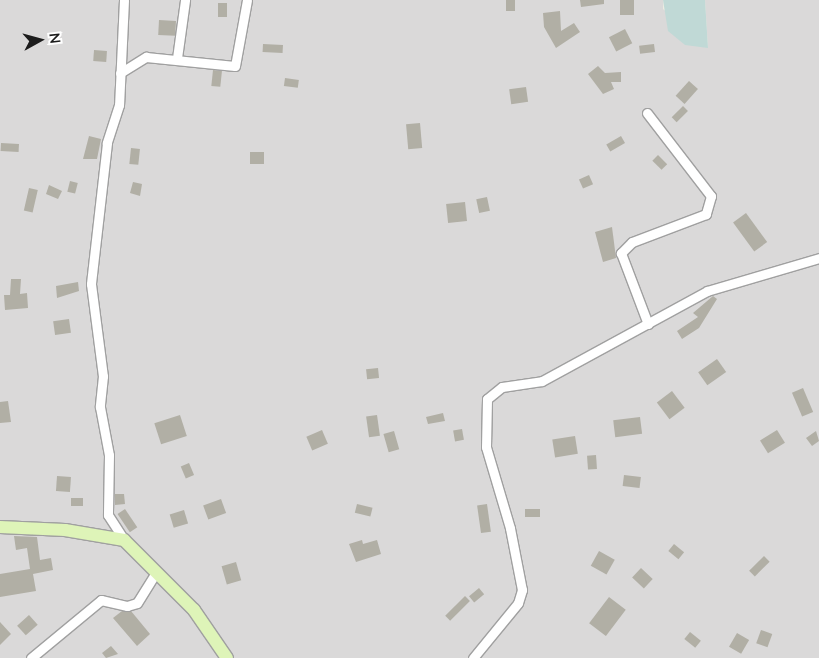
<!DOCTYPE html>
<style>
body{margin:0}
#map{position:relative;width:819px;height:658px;overflow:hidden;background:#ecece2;font-family:Lato,sans-serif}
div>[style]{position:absolute}
[style*='--x']{left:calc(var(--x)*1px);top:calc(var(--y)*1px);width:calc(var(--w)*1px);rotate:calc(var(--a)*1deg)}
.residential>*{inset:0;background:#dad9d9}
.wetland>*{inset:0;background:#c0d9d6}
.building>*{inset:0;background:#b1afa5;transform-origin:0 0}
.roads{filter:drop-shadow(1px 0 #a0a0a0) drop-shadow(-1px 0 #a0a0a0) drop-shadow(0 1px #a0a0a0) drop-shadow(0 -1px #a0a0a0)}
.minor>*{height:9px;margin:-4.5px;padding:0 4.5px;transform-origin:4.5px;border-radius:4.5px;background:#fff}
.secondary>*{height:12px;margin:-6px;padding:0 6px;transform-origin:6px;border-radius:6px;background:#def4b8}
span{translate:-50% -50%;white-space:nowrap;text-align:center;line-height:1.15;-webkit-text-stroke:4.5px #fff;paint-order:stroke}
.north{position:absolute;left:15px;top:15px;width:50px;height:50px;-webkit-text-stroke:4px #fff;paint-order:stroke;rotate:83deg;font-size:14px;font-weight:700;line-height:20px;text-align:center;color:#1c1c1c}
.north::after{content:'';display:block;margin:auto;width:18px;height:22px;background:#1c1c1c;clip-path:polygon(50% 0,100% 100%,50% 72%,0 100%)}
</style>
<div id="map">
<div class="residential">
<i style="clip-path:polygon(0 0,663px 0,663px 9px,708px 48px,705px 0,819px 0,819px 658px,0 658px)"></i>
</div>
<div class="wetland">
<i style="clip-path:polygon(663px 0,705px 0,708px 48px,685px 45px,668px 31px)"></i>
</div>
<div class="building">
<i style="left:506px;top:0;width:9px;height:11px"></i>
<i style="clip-path:polygon(580px 0,604px 0,604px 4px,581px 7px)"></i>
<i style="left:620px;top:0;width:14px;height:15px"></i>
<i style="left:218px;top:3px;width:9px;height:14px"></i>
<i style="clip-path:polygon(560px 11px,561px 31px,574px 23px,580px 32px,556px 48px,544px 27px,543px 13px)"></i>
<i style="left:159px;top:20px;width:17px;height:15px;rotate:3deg"></i>
<i style="left:625px;top:29px;width:16px;height:18px;rotate:63deg"></i>
<i style="left:263px;top:44px;width:20px;height:8px;rotate:3deg"></i>
<i style="left:654px;top:44px;width:8px;height:15px;rotate:83deg"></i>
<i style="left:94px;top:50px;width:13px;height:11px;rotate:4deg"></i>
<i style="clip-path:polygon(598px 66px,605px 73px,621px 72px,621px 82px,611px 82px,614px 89px,603px 94px,588px 74px)"></i>
<i style="left:213px;top:70px;width:9px;height:16px;rotate:6deg"></i>
<i style="left:285px;top:78px;width:14px;height:8px;rotate:8deg"></i>
<i style="left:689px;top:81px;width:12px;height:20px;rotate:42deg"></i>
<i style="left:526px;top:87px;width:15px;height:17px;rotate:82deg"></i>
<i style="left:683px;top:106px;width:7px;height:16px;rotate:45deg"></i>
<i style="left:420px;top:123px;width:25px;height:14px;rotate:85deg"></i>
<i style="clip-path:polygon(89px 136px,101px 139px,97px 159px,83px 159px)"></i>
<i style="left:621px;top:136px;width:8px;height:17px;rotate:60deg"></i>
<i style="left:1px;top:143px;width:18px;height:8px;rotate:3deg"></i>
<i style="left:131px;top:148px;width:9px;height:16px;rotate:6deg"></i>
<i style="left:250px;top:152px;width:14px;height:12px"></i>
<i style="left:658px;top:155px;width:13px;height:8px;rotate:45deg"></i>
<i style="left:589px;top:175px;width:10px;height:11px;rotate:66deg"></i>
<i style="left:70px;top:181px;width:8px;height:11px;rotate:14deg"></i>
<i style="clip-path:polygon(133px 182px,142px 184px,140px 196px,130px 193px)"></i>
<i style="clip-path:polygon(49px 185px,62px 191px,58px 199px,46px 194px)"></i>
<i style="left:29px;top:188px;width:9px;height:23px;rotate:13deg"></i>
<i style="left:487px;top:197px;width:14px;height:11px;rotate:78deg"></i>
<i style="left:465px;top:202px;width:19px;height:19px;rotate:84deg"></i>
<i style="left:746px;top:213px;width:36px;height:16px;rotate:54deg"></i>
<i style="clip-path:polygon(612px 227px,616px 258px,603px 262px,595px 232px)"></i>
<i style="clip-path:polygon(11px 279px,21px 279px,20px 294px,27px 293px,28px 308px,5px 310px,4px 295px,10px 295px)"></i>
<i style="clip-path:polygon(78px 282px,79px 291px,57px 298px,56px 286px)"></i>
<i style="clip-path:polygon(713px 296px,717px 299px,699px 328px,682px 339px,677px 331px,698px 317px,693px 313px)"></i>
<i style="left:69px;top:319px;width:14px;height:16px;rotate:82deg"></i>
<i style="left:717px;top:359px;width:16px;height:23px;rotate:55deg"></i>
<i style="left:378px;top:368px;width:10px;height:12px;rotate:84deg"></i>
<i style="left:803px;top:388px;width:26px;height:12px;rotate:67deg"></i>
<i style="left:672px;top:391px;width:21px;height:19px;rotate:53deg"></i>
<i style="clip-path:polygon(8px 401px,11px 422px,0 423px,0 402px)"></i>
<i style="clip-path:polygon(443px 413px,445px 421px,428px 424px,426px 417px)"></i>
<i style="left:180px;top:415px;width:22px;height:27px;rotate:72deg"></i>
<i style="left:377px;top:415px;width:21px;height:11px;rotate:82deg"></i>
<i style="left:640px;top:417px;width:17px;height:27px;rotate:83deg"></i>
<i style="left:462px;top:429px;width:11px;height:9px;rotate:80deg"></i>
<i style="left:322px;top:430px;width:15px;height:17px;rotate:67deg"></i>
<i style="left:777px;top:430px;width:15px;height:20px;rotate:58deg"></i>
<i style="left:394px;top:431px;width:19px;height:11px;rotate:74deg"></i>
<i style="clip-path:polygon(816px 431px,819px 441px,812px 446px,806px 438px)"></i>
<i style="left:575px;top:436px;width:18px;height:23px;rotate:81deg"></i>
<i style="left:596px;top:455px;width:14px;height:9px;rotate:86deg"></i>
<i style="left:189px;top:463px;width:13px;height:9px;rotate:67deg"></i>
<i style="left:624px;top:475px;width:17px;height:11px;rotate:7deg"></i>
<i style="left:57px;top:476px;width:14px;height:15px;rotate:4deg"></i>
<i style="clip-path:polygon(115px 494px,124px 494px,125px 504px,115px 505px)"></i>
<i style="left:71px;top:498px;width:12px;height:8px"></i>
<i style="left:221px;top:499px;width:15px;height:19px;rotate:70deg"></i>
<i style="left:357px;top:504px;width:16px;height:9px;rotate:14deg"></i>
<i style="left:487px;top:504px;width:28px;height:10px;rotate:82deg"></i>
<i style="left:125px;top:509px;width:22px;height:9px;rotate:56deg"></i>
<i style="left:540px;top:509px;width:8px;height:15px;rotate:90deg"></i>
<i style="left:184px;top:510px;width:14px;height:15px;rotate:73deg"></i>
<i style="clip-path:polygon(14px 536px,37px 537px,40px 560px,51px 558px,53px 570px,33px 574px,36px 591px,0 597px,0 574px,30px 569px,27px 548px,16px 550px)"></i>
<i style="clip-path:polygon(362px 540px,363px 544px,377px 540px,381px 554px,356px 562px,349px 544px)"></i>
<i style="left:674px;top:544px;width:13px;height:9px;rotate:39deg"></i>
<i style="left:599px;top:551px;width:18px;height:17px;rotate:29deg"></i>
<i style="left:764px;top:556px;width:8px;height:21px;rotate:45deg"></i>
<i style="left:236px;top:562px;width:19px;height:15px;rotate:74deg"></i>
<i style="left:641px;top:568px;width:16px;height:13px;rotate:43deg"></i>
<i style="left:479px;top:588px;width:8px;height:13px;rotate:50deg"></i>
<i style="left:465px;top:596px;width:7px;height:28px;rotate:45deg"></i>
<i style="left:609px;top:597px;width:21px;height:33px;rotate:37deg"></i>
<i style="clip-path:polygon(122px 611px,131px 611px,150px 634px,137px 646px,113px 618px)"></i>
<i style="left:29px;top:615px;width:13px;height:16px;rotate:48deg"></i>
<i style="clip-path:polygon(0 622px,11px 634px,0 645px)"></i>
<i style="left:761px;top:630px;width:12px;height:14px;rotate:20deg"></i>
<i style="left:690px;top:632px;width:14px;height:9px;rotate:39deg"></i>
<i style="left:737px;top:633px;width:14px;height:16px;rotate:30deg"></i>
<i style="clip-path:polygon(111px 646px,118px 654px,106px 658px,102px 653px)"></i>
</div>
<div class="roads">
<div class="minor">
<i style="--x:124;--y:0;--w:105;--a:92.7"></i>
<i style="--x:119;--y:105;--w:40;--a:108"></i>
<i style="--x:107;--y:143;--w:142;--a:96.5"></i>
<i style="--x:91;--y:284;--w:93;--a:82.6"></i>
<i style="--x:103;--y:376;--w:31;--a:96"></i>
<i style="--x:100;--y:407;--w:49;--a:79.4"></i>
<i style="--x:109;--y:455;--w:60;--a:91"></i>
<i style="--x:108;--y:515;--w:30;--a:57"></i>
<i style="--x:177;--y:58;--w:59;--a:-82.1"></i>
<i style="--x:120;--y:73;--w:31;--a:-32"></i>
<i style="--x:146;--y:57;--w:89;--a:5.8"></i>
<i style="--x:235;--y:66;--w:67;--a:-79.7"></i>
<i style="--x:647;--y:113;--w:105;--a:52.4"></i>
<i style="--x:711;--y:196;--w:19;--a:106"></i>
<i style="--x:706;--y:214;--w:79;--a:159.3"></i>
<i style="--x:632;--y:242;--w:16;--a:135"></i>
<i style="--x:621;--y:253;--w:76;--a:69.2"></i>
<i style="--x:31;--y:658;--w:91;--a:-39.6"></i>
<i style="--x:101;--y:600;--w:27;--a:13"></i>
<i style="--x:127;--y:606;--w:10;--a:-17"></i>
<i style="--x:137;--y:603;--w:36;--a:-58"></i>
<i style="--x:473;--y:658;--w:71;--a:-50.7"></i>
<i style="--x:518;--y:603;--w:14;--a:-73"></i>
<i style="--x:522;--y:590;--w:63;--a:-101"></i>
<i style="--x:510;--y:528;--w:84;--a:-106.5"></i>
<i style="--x:486;--y:447;--w:48;--a:-88.8"></i>
<i style="--x:487;--y:399;--w:19;--a:-39"></i>
<i style="--x:502;--y:387;--w:40;--a:-8.5"></i>
<i style="--x:542;--y:381;--w:188;--a:-28.6"></i>
<i style="--x:707;--y:291;--w:117;--a:-16.4"></i>
</div>
<div class="secondary">
<i style="--x:0;--y:527;--w:65;--a:2.6"></i>
<i style="--x:65;--y:530;--w:60;--a:9.6"></i>
<i style="--x:124;--y:540;--w:99;--a:45"></i>
<i style="--x:194;--y:610;--w:58;--a:55.5"></i>
</div>
</div>
<div class="north">N</div>
</div>
